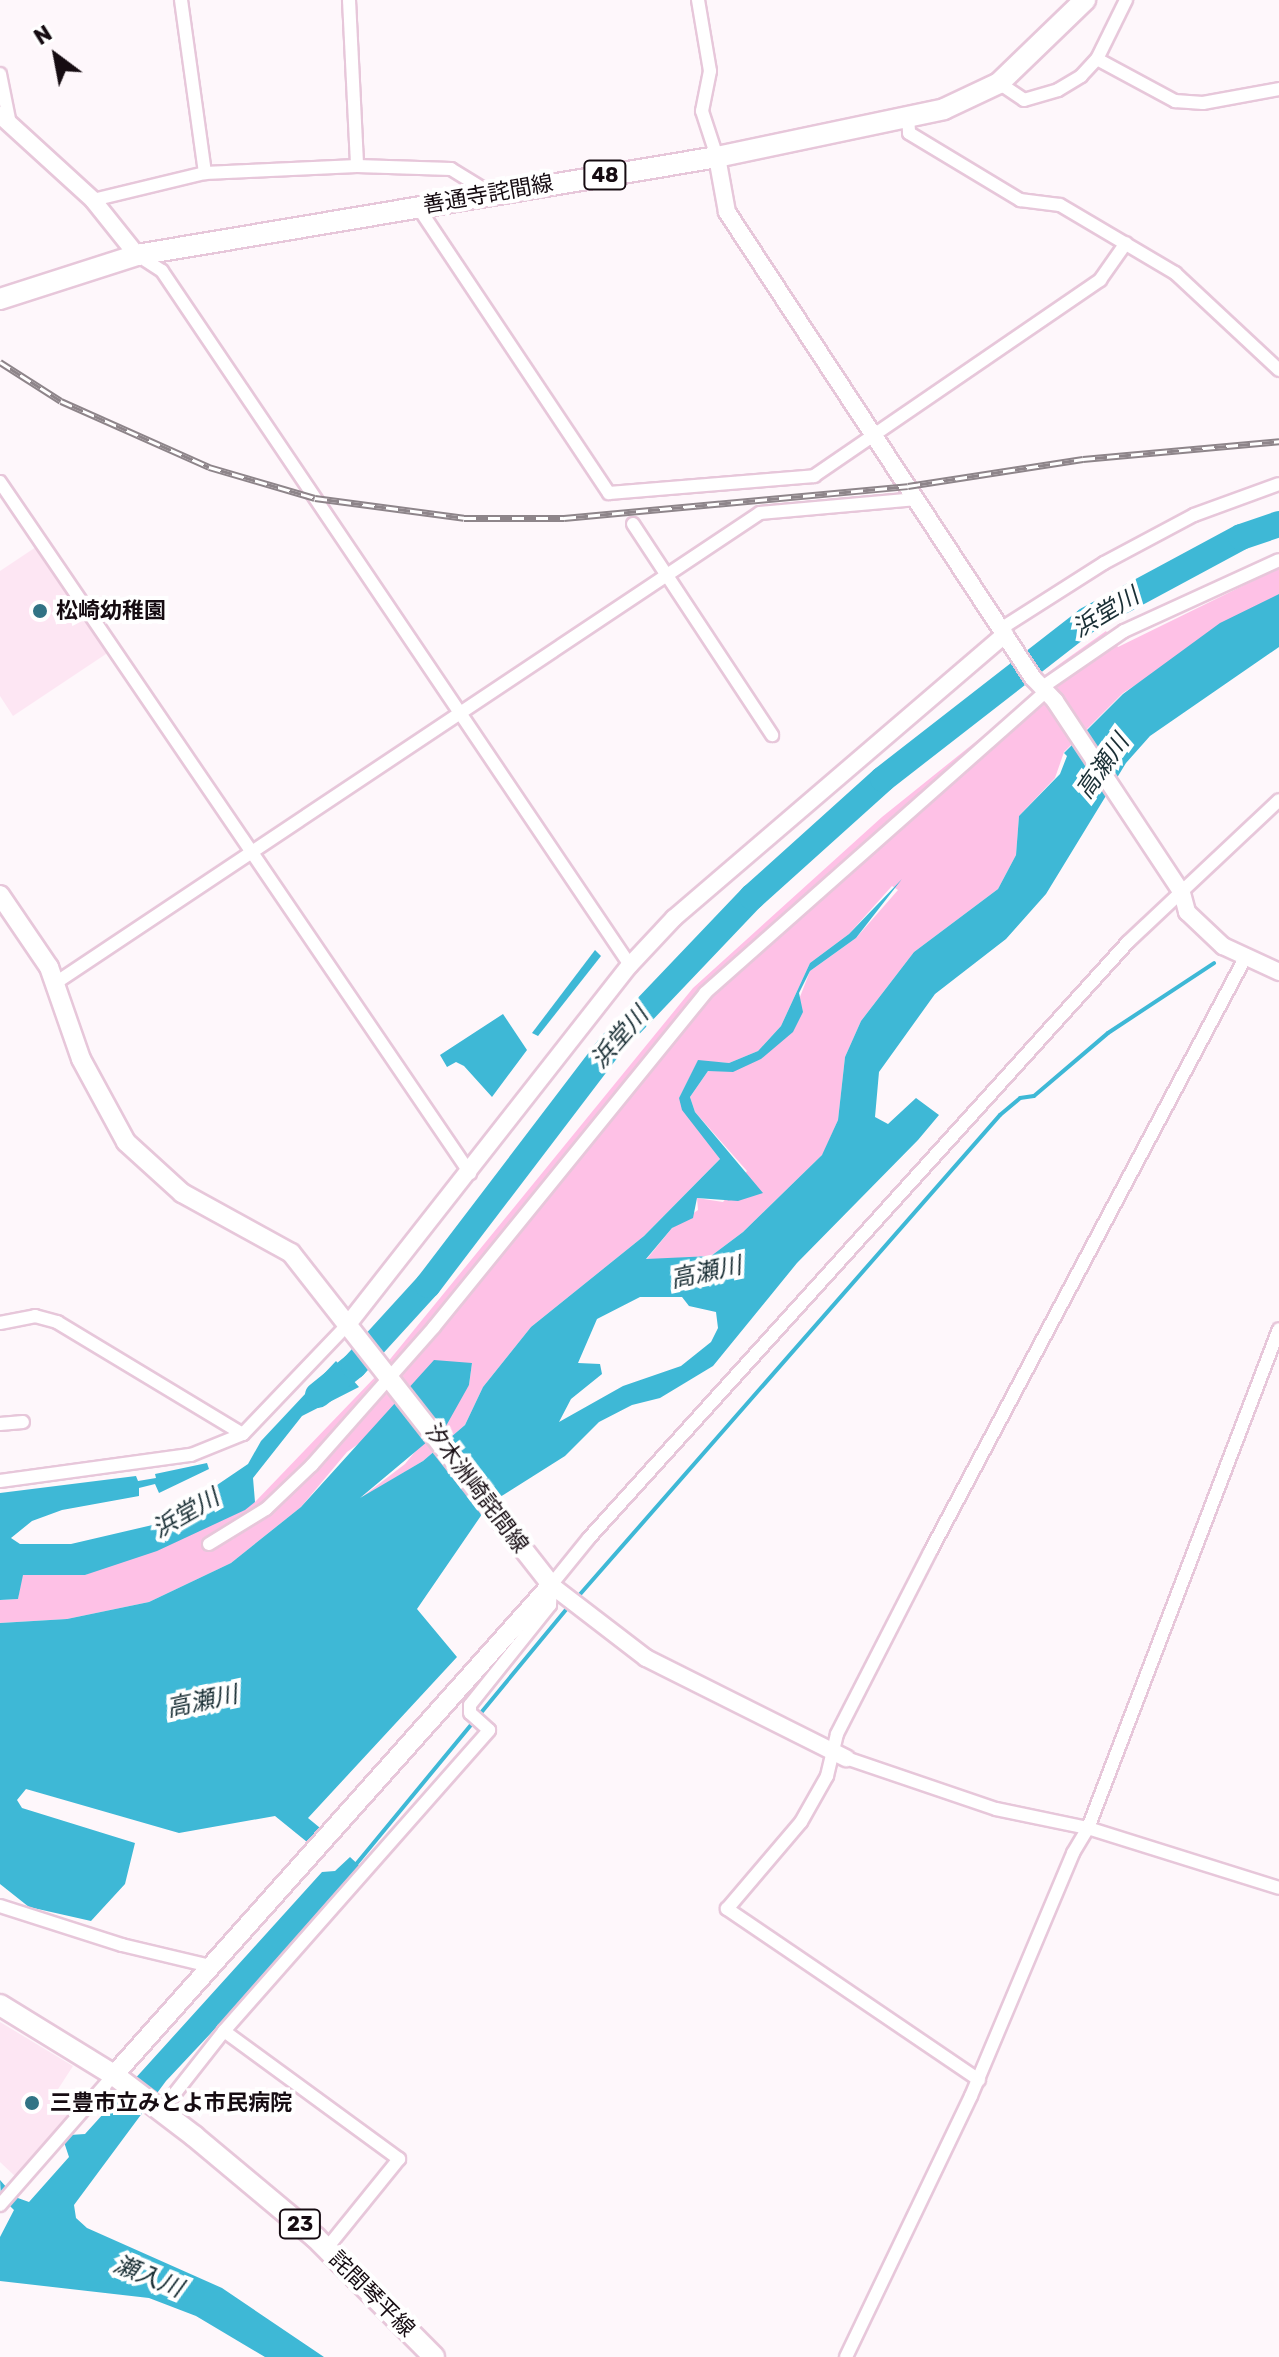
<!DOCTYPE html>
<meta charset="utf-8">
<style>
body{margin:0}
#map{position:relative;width:1279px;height:2357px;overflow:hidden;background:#fef7fb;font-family:Rubik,"Noto Sans JP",sans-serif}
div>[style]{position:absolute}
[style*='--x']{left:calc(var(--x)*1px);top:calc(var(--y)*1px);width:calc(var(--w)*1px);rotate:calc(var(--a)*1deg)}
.built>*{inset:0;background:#fde6f3}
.green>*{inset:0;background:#fec1e6}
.water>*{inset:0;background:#3eb8d6}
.stream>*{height:4px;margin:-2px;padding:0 2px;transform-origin:2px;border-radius:2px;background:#3eb8d6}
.river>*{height:26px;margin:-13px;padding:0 13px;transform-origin:13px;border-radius:13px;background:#3eb8d6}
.roads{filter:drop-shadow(2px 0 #e7c7da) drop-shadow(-2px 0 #e7c7da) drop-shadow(0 2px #e7c7da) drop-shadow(0 -2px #e7c7da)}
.minor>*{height:12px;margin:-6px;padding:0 6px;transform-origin:6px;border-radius:6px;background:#fff}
.tertiary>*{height:16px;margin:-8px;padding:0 8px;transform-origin:8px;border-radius:8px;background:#fff}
.secondary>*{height:18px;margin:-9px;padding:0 9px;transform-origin:9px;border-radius:9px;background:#fff}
.primary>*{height:20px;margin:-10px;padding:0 10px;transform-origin:10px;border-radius:10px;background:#fff}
.rail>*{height:7px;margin-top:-3.5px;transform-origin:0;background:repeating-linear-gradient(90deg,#fff 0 12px,#8e858a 0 24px);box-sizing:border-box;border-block:2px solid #8e858a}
.dots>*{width:22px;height:22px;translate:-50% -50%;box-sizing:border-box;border:4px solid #fff;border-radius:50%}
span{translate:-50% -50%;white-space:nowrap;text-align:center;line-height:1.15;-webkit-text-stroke:8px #fff;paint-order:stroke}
.shield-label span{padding:2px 6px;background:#fff;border:2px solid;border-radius:6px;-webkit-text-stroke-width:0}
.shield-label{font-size:20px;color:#160c12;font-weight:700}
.street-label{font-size:22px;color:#160c12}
.poi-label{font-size:22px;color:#160c12;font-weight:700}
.left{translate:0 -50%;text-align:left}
.water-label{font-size:24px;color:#1a2f35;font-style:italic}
.north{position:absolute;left:16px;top:16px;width:80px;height:80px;-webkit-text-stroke:6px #fff;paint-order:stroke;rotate:328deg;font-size:22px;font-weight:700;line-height:32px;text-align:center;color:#160c12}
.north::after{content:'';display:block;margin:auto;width:28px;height:36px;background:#160c12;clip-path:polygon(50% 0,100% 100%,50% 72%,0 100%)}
</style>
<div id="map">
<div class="built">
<i style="clip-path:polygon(36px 547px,109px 652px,13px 716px,0 696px,0 571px)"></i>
<i style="clip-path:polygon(0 2022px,73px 2066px,53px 2097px,74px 2110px,19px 2180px,0 2162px)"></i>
</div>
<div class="green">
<i style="clip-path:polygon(1279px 568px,1279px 594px,1123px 693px,1064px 752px,1055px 778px,1019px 816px,1016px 855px,998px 889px,914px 952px,861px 1021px,845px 1057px,838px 1120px,823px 1154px,743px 1232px,711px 1256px,646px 1260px,672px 1228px,698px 1210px,697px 1198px,723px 1202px,747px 1171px,695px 1112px,690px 1097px,708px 1071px,761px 1059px,798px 1002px,810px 971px,856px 938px,898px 890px,892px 886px,849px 934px,810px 963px,781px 1026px,758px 1051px,729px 1063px,698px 1061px,679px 1098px,720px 1159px,644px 1236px,531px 1327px,483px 1387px,465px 1425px,423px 1461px,358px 1500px,405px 1464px,469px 1385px,472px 1363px,347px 1452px,301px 1507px,231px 1563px,149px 1602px,67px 1619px,0 1623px,0 1600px,18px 1599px,22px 1575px,85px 1575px,255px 1502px,378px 1374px,693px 988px,882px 817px,1035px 694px,1032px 685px,1061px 663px,1106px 631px,1118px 647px)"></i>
</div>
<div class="water">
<i style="clip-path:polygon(evenodd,1279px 594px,1279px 647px,1150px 736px,1126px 763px,1046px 894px,1006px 939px,935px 994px,879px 1072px,875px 1117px,888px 1124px,916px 1098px,939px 1115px,918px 1140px,797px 1263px,713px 1366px,660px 1398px,632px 1405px,599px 1422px,565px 1456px,489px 1504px,417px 1609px,457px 1657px,308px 1818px,325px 1832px,312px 1846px,275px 1816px,179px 1833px,26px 1789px,17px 1800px,22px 1808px,135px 1843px,125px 1884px,91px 1921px,29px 1907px,0 1884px,0 1623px,67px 1619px,149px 1602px,231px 1563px,301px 1507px,434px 1360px,472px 1363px,469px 1385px,446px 1426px,360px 1498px,423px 1461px,465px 1425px,483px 1387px,531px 1327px,644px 1236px,720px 1159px,682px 1110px,679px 1098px,698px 1060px,729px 1063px,758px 1051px,781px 1026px,810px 963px,849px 934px,902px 879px,856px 938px,810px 971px,799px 993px,803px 1012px,793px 1032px,761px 1059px,733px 1072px,708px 1071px,690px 1097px,695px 1112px,763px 1193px,738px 1201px,697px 1198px,693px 1218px,672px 1228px,646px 1259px,711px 1256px,743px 1232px,822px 1155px,838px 1120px,845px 1057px,861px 1021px,914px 952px,998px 889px,1016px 855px,1019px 816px,1060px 774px,1067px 756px,1064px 753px,1123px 694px,1220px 623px,1279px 594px,640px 1297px,682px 1297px,689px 1306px,716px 1312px,718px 1328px,711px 1342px,681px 1366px,623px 1386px,559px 1422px,571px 1399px,602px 1374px,600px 1364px,578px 1363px,597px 1319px,640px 1297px)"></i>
<i style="clip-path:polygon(595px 950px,601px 956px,538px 1036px,532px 1033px)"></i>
<i style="clip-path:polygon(503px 1014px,527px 1050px,492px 1097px,464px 1066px,456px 1062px,447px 1067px,440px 1055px)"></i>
<i style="clip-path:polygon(336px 1361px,359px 1387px,302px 1416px,253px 1478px,255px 1502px,245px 1510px,157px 1551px,85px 1575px,23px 1575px,18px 1599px,0 1600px,0 1493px,136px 1476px,138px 1481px,156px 1478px,155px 1474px,207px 1463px,209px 1469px,159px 1493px,155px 1484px,139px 1488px,139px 1496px,62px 1510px,32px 1521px,11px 1538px,20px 1544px,71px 1544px,161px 1523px,248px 1464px,261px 1441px)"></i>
<i style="clip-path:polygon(350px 1857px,364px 1870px,166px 2081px,74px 2205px,76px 2218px,87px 2228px,222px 2288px,324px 2357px,265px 2357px,196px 2316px,149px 2298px,0 2281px,0 2237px,14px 2210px,1px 2197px,0 2180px,15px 2197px,29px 2202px,69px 2157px,64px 2142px,70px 2135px,85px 2134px,322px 1872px,335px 1871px)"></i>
</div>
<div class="stream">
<i style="--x:575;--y:1600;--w:645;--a:-48.77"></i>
<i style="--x:1000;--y:1115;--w:26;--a:-40"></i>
<i style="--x:1020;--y:1098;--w:14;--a:-8"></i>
<i style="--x:1034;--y:1096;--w:97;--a:-40.4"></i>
<i style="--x:1108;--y:1033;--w:127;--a:-33.4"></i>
<i style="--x:353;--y:1868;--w:340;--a:-50.5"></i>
</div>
<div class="river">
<i style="--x:318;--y:1395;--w:46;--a:-38.9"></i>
<i style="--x:354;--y:1366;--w:110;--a:-47.6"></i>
<i style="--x:428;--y:1285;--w:299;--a:-52.7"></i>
<i style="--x:609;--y:1047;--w:207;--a:-46.4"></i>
<i style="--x:752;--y:897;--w:176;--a:-42"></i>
<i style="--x:883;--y:779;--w:259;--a:-37.9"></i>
<i style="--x:1087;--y:620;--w:175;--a:-28.3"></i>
<i style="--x:1241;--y:537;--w:40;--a:-18.9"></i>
</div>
<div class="roads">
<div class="minor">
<i style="--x:181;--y:0;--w:175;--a:82.1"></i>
<i style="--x:349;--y:0;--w:166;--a:87.2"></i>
<i style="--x:698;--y:0;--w:72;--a:80.4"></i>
<i style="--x:710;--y:71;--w:41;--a:101.3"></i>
<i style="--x:702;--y:111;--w:48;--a:71.9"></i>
<i style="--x:1097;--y:59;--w:89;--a:28.3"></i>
<i style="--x:1175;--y:101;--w:28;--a:4"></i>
<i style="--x:1203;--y:103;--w:77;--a:-10.4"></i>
<i style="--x:0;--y:74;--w:51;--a:78.7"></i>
<i style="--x:999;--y:83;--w:30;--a:34"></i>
<i style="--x:1024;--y:100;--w:35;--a:-16"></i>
<i style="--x:1058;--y:90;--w:27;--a:-31"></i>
<i style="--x:1081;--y:76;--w:23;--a:-47"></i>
<i style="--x:1097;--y:59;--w:66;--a:-63.8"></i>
<i style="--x:908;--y:117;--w:16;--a:86"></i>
<i style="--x:909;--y:133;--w:130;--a:31.1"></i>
<i style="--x:1020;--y:200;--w:40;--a:7.1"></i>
<i style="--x:1060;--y:205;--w:134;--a:30.6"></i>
<i style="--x:1175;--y:273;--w:142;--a:43"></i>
<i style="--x:93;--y:200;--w:115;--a:-13.6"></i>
<i style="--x:205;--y:173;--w:152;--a:-2.6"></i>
<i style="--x:357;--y:166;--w:94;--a:1.8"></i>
<i style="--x:451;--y:169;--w:46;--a:31.6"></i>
<i style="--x:418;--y:207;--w:344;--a:56.3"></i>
<i style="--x:609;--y:493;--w:206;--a:-4.7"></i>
<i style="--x:814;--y:476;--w:347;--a:-34.4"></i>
<i style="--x:1100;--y:280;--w:45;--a:-54.9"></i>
<i style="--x:139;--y:256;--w:27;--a:33"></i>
<i style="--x:162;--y:271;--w:837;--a:56.01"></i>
<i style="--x:0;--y:482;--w:836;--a:55.78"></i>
<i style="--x:633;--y:524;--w:253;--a:56.6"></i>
<i style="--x:1002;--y:628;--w:121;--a:-32.5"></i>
<i style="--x:1104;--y:563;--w:102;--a:-28.1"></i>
<i style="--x:1194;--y:515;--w:90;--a:-20"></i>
<i style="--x:1044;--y:686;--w:97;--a:-34.5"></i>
<i style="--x:1124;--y:631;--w:170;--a:-24.6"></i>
<i style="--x:57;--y:982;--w:845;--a:-33.71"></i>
<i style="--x:760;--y:513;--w:157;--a:-5.1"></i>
<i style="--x:0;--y:1323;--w:36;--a:-11"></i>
<i style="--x:35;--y:1316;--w:23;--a:15"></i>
<i style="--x:57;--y:1322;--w:217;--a:31.1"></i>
<i style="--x:243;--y:1434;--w:153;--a:-46.3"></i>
<i style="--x:0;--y:1424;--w:23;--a:-5"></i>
<i style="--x:0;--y:1481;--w:193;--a:-7.8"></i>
<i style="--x:191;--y:1455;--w:56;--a:-22"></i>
<i style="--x:209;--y:1544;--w:67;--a:-31.6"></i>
<i style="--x:266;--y:1509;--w:64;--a:-43.7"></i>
<i style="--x:312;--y:1465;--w:184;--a:-48.5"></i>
<i style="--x:434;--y:1327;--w:430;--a:-50.9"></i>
<i style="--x:705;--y:993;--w:457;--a:-41.5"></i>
<i style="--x:846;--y:1758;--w:158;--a:18.8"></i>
<i style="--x:996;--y:1809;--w:94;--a:11.7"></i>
<i style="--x:1088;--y:1828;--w:200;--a:17.4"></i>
<i style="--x:0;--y:1906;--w:128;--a:17.7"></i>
<i style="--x:122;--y:1945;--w:90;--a:13.4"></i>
<i style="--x:224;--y:2031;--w:401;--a:-48.6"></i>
<i style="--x:489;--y:1730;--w:25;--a:-138"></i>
<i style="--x:470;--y:1713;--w:8;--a:-90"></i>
<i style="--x:470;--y:1705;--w:128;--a:-51.3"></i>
<i style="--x:550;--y:1605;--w:20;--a:-87"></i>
<i style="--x:551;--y:1585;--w:60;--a:-51"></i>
<i style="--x:589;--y:1538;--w:804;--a:-47.87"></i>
<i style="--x:1128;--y:942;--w:207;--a:-43.2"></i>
<i style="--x:979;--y:2080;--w:305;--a:-145.8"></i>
<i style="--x:727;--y:1909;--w:114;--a:-49.6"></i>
<i style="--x:801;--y:1822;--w:53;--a:-60.5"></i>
<i style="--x:827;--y:1776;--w:43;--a:-76.6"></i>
<i style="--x:837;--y:1734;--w:204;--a:-62.9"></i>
<i style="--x:930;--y:1552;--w:672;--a:-62.06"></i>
<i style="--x:161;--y:2111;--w:102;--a:-51.8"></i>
<i style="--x:224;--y:2031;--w:217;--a:36.2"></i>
<i style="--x:399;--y:2159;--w:114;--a:129"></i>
<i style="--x:0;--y:2205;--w:173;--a:-48.8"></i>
<i style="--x:846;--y:2357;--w:289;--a:-64.4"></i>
<i style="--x:971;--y:2096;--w:264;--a:-67.2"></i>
<i style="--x:1073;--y:1853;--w:29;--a:-59"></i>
<i style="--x:1088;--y:1828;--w:534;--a:-69.05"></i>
</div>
<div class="tertiary">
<i style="--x:0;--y:115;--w:126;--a:42.4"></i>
<i style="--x:93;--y:200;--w:70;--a:51.3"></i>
<i style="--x:717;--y:157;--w:56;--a:79.7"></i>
<i style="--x:727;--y:212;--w:557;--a:56.71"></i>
<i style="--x:1033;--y:678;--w:32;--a:46"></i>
<i style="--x:1055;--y:701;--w:230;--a:56.5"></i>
<i style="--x:1182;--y:893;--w:20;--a:75"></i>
<i style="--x:1187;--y:912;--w:50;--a:43.4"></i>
<i style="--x:1223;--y:946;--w:62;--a:24.9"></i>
<i style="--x:349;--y:1323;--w:455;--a:-51.9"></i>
<i style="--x:630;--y:965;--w:64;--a:-46.9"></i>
<i style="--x:674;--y:918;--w:436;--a:-40.6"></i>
<i style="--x:551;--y:1585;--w:120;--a:37.5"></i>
<i style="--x:646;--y:1658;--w:224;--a:26.6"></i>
</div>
<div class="secondary">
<i style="--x:0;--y:895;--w:87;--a:55.8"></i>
<i style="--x:49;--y:967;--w:97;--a:70.8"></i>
<i style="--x:81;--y:1059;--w:94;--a:61.5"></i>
<i style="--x:126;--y:1142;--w:76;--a:42.3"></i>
<i style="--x:182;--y:1193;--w:124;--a:28.8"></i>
<i style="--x:291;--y:1253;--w:422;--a:51.9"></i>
<i style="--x:551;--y:1585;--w:657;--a:131.73"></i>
</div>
<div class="primary">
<i style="--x:0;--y:299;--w:144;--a:-17.8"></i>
<i style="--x:137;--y:255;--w:588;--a:-9.59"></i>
<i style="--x:717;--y:157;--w:232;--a:-11.9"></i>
<i style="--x:944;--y:109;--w:61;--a:-25.3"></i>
<i style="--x:999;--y:83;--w:120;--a:-44"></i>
<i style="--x:0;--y:2005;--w:134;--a:31.6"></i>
<i style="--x:114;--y:2075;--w:101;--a:37.3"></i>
<i style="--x:194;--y:2136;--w:158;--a:39.9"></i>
<i style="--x:315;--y:2237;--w:169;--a:45.2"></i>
</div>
</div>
<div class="rail">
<i style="--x:0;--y:362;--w:72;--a:32.6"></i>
<i style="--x:61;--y:401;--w:162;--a:24"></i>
<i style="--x:209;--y:467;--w:110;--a:16.3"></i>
<i style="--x:315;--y:498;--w:150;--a:7.6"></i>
<i style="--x:464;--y:518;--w:100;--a:0"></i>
<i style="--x:564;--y:518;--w:345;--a:-5.3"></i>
<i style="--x:908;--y:486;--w:177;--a:-8.8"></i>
<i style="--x:1083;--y:459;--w:197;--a:-5.2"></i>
</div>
<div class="dots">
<i style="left:40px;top:611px;background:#317385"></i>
<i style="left:32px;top:2103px;background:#317385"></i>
</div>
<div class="shield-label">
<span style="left:605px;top:175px">48</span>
<span style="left:300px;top:2224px">23</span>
</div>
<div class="street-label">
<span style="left:488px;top:194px;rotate:-10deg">善通寺詫間線</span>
<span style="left:477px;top:1488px;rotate:53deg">汐木洲崎詫間線</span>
<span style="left:372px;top:2294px;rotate:45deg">詫間琴平線</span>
</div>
<div class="poi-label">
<span class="left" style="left:56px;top:611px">松崎幼稚園</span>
<span class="left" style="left:50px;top:2103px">三豊市立みとよ市民病院</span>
</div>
<div class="water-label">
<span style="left:1106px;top:613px;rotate:-31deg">浜堂川</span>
<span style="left:1103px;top:767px;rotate:-55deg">高瀬川</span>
<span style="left:620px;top:1038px;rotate:-49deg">浜堂川</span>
<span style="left:706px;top:1273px;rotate:-12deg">高瀬川</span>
<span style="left:186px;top:1514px;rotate:-30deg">浜堂川</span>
<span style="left:202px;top:1702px;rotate:-12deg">高瀬川</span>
<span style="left:148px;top:2277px;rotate:22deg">瀬入川</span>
</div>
<div class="north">N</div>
</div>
